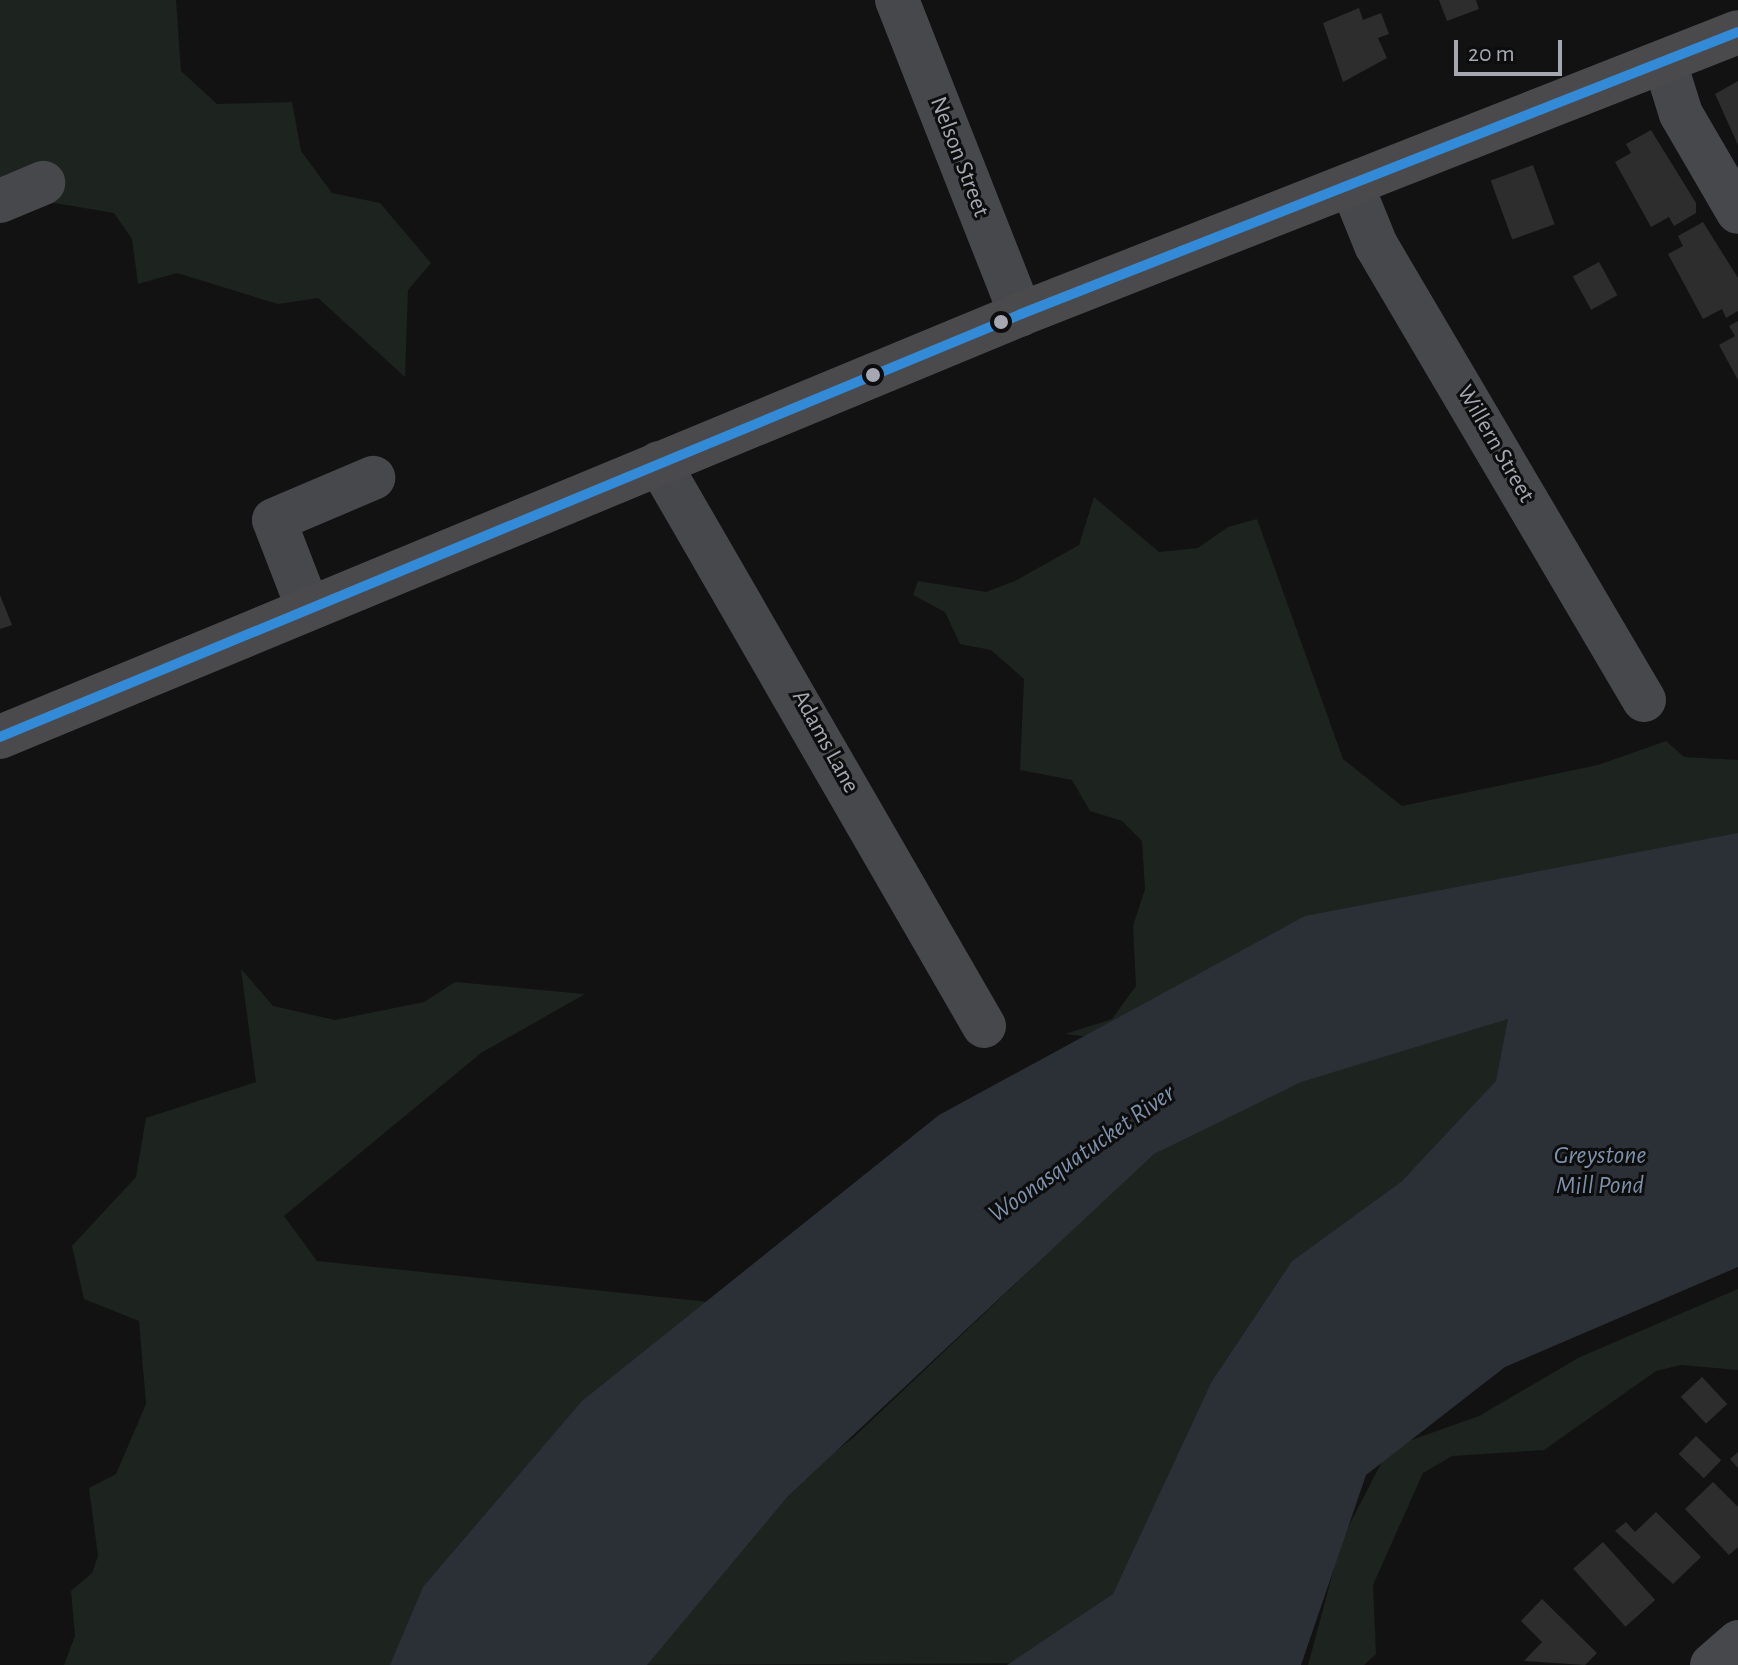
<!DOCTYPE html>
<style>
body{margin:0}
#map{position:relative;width:1738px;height:1665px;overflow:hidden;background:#121213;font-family:"Alegreya Sans",sans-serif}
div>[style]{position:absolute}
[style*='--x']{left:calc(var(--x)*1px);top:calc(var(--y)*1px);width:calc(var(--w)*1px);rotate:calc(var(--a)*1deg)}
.green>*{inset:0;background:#1d231e}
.water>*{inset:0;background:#2b3037}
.building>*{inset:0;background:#2d2d2e;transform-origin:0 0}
.minor>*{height:44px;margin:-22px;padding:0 22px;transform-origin:22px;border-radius:22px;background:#47484b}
.major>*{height:44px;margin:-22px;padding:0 22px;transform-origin:22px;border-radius:22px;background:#4a4a4d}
.bus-1>*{height:10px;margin:-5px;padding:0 5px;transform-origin:5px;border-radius:5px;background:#338bd7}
.dots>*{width:22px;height:22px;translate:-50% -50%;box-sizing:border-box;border:4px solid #0d0d0e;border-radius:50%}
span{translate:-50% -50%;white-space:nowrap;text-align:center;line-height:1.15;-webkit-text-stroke:6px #0d0d0e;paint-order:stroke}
.street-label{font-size:24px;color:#a5a7b2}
.water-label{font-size:26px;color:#7e91ab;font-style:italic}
.scale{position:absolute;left:1454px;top:40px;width:108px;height:36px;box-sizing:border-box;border:4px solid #a5a7b2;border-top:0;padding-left:10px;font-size:24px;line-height:28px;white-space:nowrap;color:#a5a7b2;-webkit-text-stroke:6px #0d0d0e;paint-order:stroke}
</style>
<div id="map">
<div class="green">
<i style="clip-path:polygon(0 0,176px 0,181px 71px,217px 104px,292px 102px,301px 151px,332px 193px,380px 203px,431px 263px,408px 290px,405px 377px,318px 298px,278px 304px,177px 273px,138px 284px,132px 239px,114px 213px,24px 198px,0 204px)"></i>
<i style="clip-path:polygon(1094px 497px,1159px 552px,1198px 548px,1228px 527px,1257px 519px,1343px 759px,1402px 806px,1598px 765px,1666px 741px,1684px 757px,1738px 760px,1738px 836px,1122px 1041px,1065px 1034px,1112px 1019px,1136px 986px,1133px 926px,1145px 889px,1142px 841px,1122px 821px,1090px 811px,1072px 780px,1020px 770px,1024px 679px,991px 650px,960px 644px,945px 612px,913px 595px,918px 581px,986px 592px,1015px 581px,1079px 545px)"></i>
<i style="clip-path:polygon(241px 969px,273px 1006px,335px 1020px,424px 1002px,455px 982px,585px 994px,481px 1053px,284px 1216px,317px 1261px,767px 1308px,394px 1665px,64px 1665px,75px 1636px,71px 1591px,92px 1573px,98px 1556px,89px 1488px,116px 1474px,146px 1404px,139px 1321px,84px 1299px,72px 1246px,136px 1177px,146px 1118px,256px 1082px)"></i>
<i style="clip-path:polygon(1510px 1004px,1506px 1074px,1402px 1181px,1292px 1261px,1214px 1378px,1187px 1536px,1068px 1663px,603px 1665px,725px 1534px,853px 1438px,1030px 1270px,1069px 1218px,1139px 1162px,1320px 1065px)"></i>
<i style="clip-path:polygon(1738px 1289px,1738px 1370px,1681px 1365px,1656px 1371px,1544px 1450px,1452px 1456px,1423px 1473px,1373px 1585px,1376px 1654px,1364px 1665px,1308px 1665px,1342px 1539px,1389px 1448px,1479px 1416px,1580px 1357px)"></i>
</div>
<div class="water">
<i style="clip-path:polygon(1738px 833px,1738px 1267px,1505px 1367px,1366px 1475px,1301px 1665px,1007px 1665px,1113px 1594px,1212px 1381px,1292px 1261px,1402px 1181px,1496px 1081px,1508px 1019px,1301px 1082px,1154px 1154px,788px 1496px,647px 1665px,390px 1665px,423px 1587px,582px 1401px,939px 1115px,1305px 916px)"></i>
</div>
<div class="building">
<i style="clip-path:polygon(1439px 0,1476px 0,1479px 9px,1447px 21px)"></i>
<i style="clip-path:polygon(1359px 8px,1363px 20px,1381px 13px,1389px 34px,1378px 38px,1387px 58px,1343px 82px,1323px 23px)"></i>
<i style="clip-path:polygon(1738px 81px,1738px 145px,1715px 94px)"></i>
<i style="clip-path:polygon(1651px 130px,1696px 203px,1696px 213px,1674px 226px,1669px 217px,1651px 227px,1615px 162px,1631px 153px,1626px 144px)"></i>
<i style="left:1533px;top:165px;width:63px;height:45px;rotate:70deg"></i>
<i style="clip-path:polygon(1703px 222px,1738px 278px,1738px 311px,1726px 318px,1722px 309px,1703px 319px,1668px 254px,1683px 246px,1678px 236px)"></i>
<i style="left:1599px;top:262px;width:38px;height:30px;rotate:61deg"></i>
<i style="clip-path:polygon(1738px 321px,1738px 380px,1719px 345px,1735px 336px,1729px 326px)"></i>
<i style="clip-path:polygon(0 595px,12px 625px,0 629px)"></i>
<i style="left:1702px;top:1377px;width:37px;height:29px;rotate:47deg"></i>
<i style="left:1696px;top:1436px;width:35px;height:25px;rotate:44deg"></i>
<i style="clip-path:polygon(1738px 1452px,1738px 1468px,1730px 1459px)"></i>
<i style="clip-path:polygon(1713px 1482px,1738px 1507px,1738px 1547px,1729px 1555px,1685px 1509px)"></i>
<i style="clip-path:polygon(1656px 1512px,1701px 1557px,1673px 1584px,1615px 1531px,1626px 1522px,1635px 1532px)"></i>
<i style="left:1603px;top:1542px;width:78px;height:40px;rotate:48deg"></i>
<i style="clip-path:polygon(1542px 1599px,1597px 1653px,1585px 1665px,1524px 1661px,1542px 1642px,1521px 1621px)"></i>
</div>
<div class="minor">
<i style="--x:897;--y:0;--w:338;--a:68.5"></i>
<i style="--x:1665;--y:63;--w:53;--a:72.6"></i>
<i style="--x:1681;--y:114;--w:113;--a:59.8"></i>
<i style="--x:1352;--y:186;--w:64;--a:67.9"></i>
<i style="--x:1376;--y:245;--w:528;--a:59.5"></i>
<i style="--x:0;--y:201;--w:47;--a:-22.7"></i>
<i style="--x:659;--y:463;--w:650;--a:60"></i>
<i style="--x:308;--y:608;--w:94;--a:-111.1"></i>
<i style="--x:274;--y:520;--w:108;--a:-23"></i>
<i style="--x:1712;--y:1665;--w:35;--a:-41"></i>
</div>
<div class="major">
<i style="--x:0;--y:737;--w:1105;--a:-22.5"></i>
<i style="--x:1021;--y:314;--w:770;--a:-21.47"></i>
</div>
<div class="bus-1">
<i style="--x:0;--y:737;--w:1105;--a:-22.5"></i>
<i style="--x:1021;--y:314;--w:770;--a:-21.47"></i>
</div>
<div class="dots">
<i style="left:1001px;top:322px;background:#a5a7b2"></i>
<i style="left:873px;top:375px;background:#a5a7b2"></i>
</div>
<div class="street-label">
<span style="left:959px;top:157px;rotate:69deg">Nelson Street</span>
<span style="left:1495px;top:444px;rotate:60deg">Willern Street</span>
<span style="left:825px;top:742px;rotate:61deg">Adams Lane</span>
</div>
<div class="water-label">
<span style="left:1082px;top:1154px;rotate:-35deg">Woonasquatucket River</span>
<span style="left:1600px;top:1171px">Greystone<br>Mill Pond</span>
</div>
<div class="scale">20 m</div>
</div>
